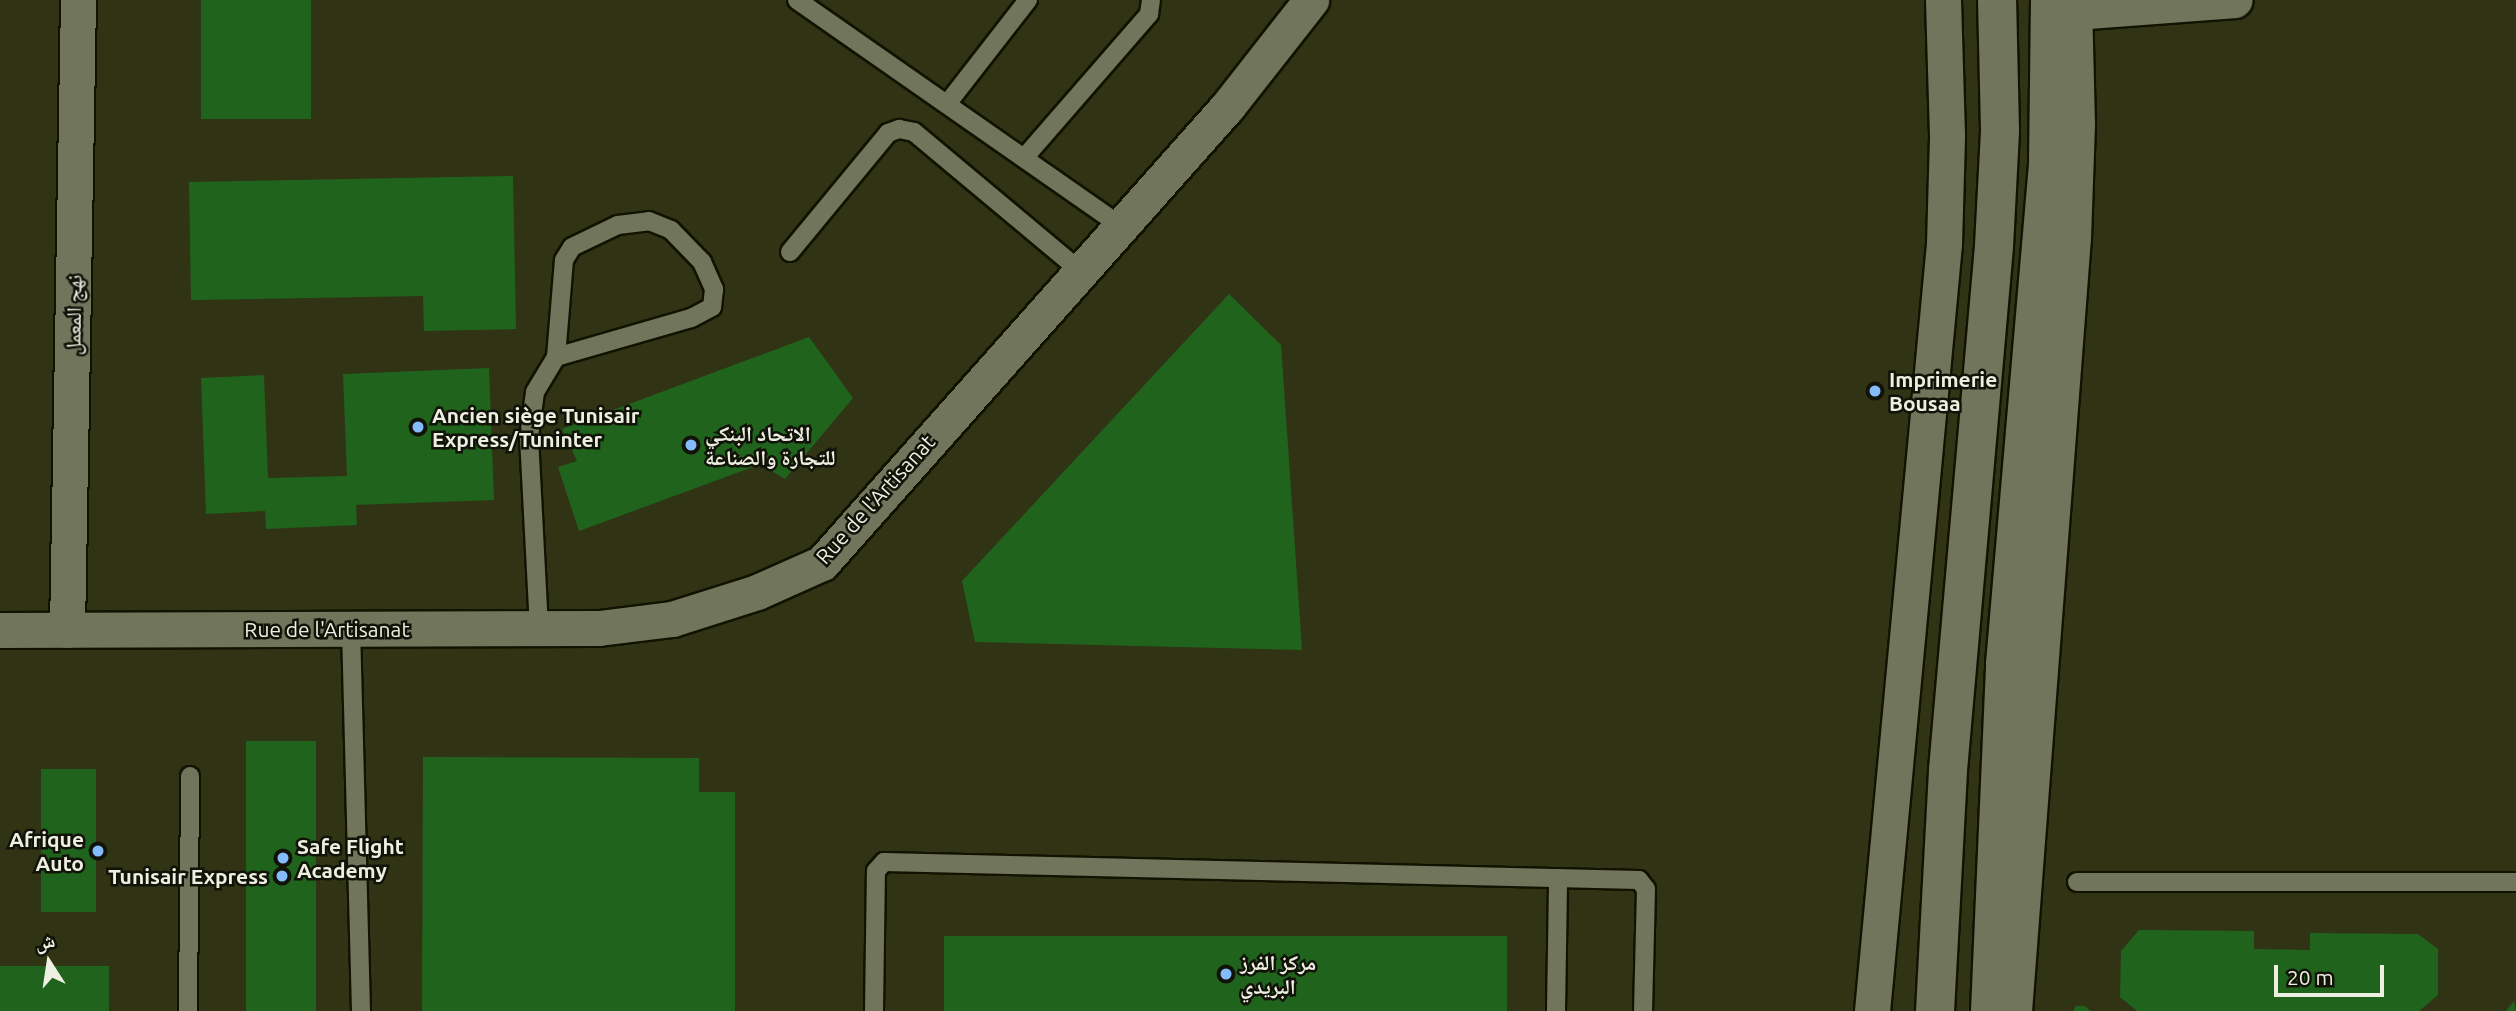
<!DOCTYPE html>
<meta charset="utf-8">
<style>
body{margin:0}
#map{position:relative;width:2516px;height:1011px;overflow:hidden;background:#272a13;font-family:Ubuntu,"Noto Naskh Arabic",sans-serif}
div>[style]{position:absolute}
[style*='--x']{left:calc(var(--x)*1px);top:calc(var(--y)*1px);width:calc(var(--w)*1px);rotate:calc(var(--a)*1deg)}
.built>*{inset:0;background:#303415;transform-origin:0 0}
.building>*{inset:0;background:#20631c;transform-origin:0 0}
.roads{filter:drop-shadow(2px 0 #111300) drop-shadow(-2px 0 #111300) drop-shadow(0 2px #111300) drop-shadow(0 -2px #111300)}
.lane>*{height:18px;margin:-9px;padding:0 9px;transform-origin:9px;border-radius:9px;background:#71755b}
.street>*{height:35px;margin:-17.5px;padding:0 17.5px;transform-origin:17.5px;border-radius:17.5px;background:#71755b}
.secondary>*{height:38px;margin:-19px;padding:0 19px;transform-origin:19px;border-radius:19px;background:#71755b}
.dots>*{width:19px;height:19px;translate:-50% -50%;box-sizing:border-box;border:4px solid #111208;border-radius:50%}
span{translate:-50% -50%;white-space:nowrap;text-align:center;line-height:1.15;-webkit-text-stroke:5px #111208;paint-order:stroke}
.street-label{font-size:21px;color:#edf0e1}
.poi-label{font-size:21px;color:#edf0e1;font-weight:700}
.left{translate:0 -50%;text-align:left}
.right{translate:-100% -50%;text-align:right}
.north{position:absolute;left:14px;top:927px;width:70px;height:70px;-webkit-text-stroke:5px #111208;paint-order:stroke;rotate:348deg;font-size:19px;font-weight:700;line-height:28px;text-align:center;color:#edf0e1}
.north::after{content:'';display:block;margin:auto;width:24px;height:32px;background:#edf0e1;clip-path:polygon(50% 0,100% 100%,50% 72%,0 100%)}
.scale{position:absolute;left:2274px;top:965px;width:110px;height:32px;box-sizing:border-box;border:4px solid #edf0e1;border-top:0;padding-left:9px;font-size:21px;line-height:24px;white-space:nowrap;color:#edf0e1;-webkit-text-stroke:5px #111208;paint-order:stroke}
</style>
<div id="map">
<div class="built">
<i style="left:0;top:0;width:2516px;height:1011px"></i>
</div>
<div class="building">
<i style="left:201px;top:0;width:110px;height:119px"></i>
<i style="clip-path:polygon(513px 176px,516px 329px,424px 331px,423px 296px,191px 300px,189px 182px)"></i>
<i style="clip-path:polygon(1229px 294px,1281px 345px,1302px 650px,975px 642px,962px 581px)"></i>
<i style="clip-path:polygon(809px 337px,853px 398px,785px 479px,761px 464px,579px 531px,558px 467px,577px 461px,562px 429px)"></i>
<i style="clip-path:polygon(489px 368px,494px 500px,356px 505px,357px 525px,266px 529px,265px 511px,206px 514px,201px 378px,264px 375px,268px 478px,347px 476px,343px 374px)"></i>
<i style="left:316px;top:741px;width:270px;height:70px;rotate:90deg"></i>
<i style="clip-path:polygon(423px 757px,699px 758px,699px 792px,735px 792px,735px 1011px,422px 1011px)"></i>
<i style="left:41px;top:769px;width:55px;height:143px"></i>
<i style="clip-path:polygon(2139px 930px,2254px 931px,2254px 949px,2310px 950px,2310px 933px,2418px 934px,2438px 949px,2438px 995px,2419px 1011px,2137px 1011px,2120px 997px,2121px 951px)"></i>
<i style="left:944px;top:936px;width:563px;height:75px"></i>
<i style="left:109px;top:966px;width:45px;height:109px;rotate:90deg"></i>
<i style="clip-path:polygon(2514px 1001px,2516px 1011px,2506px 1011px)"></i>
<i style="clip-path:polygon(2076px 1006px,2085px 1006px,2090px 1011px,2073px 1011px)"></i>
</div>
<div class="roads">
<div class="lane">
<i style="--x:797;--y:0;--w:395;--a:34.9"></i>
<i style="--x:947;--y:104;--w:132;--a:-52.1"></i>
<i style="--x:1024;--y:158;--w:191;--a:-49"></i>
<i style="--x:1149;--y:14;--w:14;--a:-82"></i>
<i style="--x:790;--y:252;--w:154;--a:-50.5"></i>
<i style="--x:888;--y:133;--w:12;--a:-20"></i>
<i style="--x:899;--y:129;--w:15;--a:11"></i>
<i style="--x:914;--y:132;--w:217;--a:39.9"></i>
<i style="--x:539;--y:628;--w:191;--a:-93"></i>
<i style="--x:529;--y:437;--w:45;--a:-82.4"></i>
<i style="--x:535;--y:392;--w:41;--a:-59"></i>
<i style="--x:556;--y:357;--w:97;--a:-85.3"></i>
<i style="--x:564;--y:260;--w:15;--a:-58"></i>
<i style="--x:572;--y:247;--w:51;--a:-25.6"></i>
<i style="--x:618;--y:225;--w:31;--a:-7"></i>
<i style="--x:649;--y:221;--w:24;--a:22"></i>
<i style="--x:671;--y:230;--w:45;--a:45.9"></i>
<i style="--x:702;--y:262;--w:30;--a:66"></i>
<i style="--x:714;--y:289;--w:18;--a:96"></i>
<i style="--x:712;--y:307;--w:24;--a:152"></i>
<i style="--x:691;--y:318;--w:141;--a:163.9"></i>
<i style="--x:351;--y:629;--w:382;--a:88.5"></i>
<i style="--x:2077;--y:882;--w:439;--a:0"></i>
<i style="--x:188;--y:1011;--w:235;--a:-89.5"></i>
<i style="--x:874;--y:1011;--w:140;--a:-89.2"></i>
<i style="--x:876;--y:871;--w:12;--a:-48"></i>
<i style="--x:884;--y:862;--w:755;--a:1.37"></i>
<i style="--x:1639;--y:880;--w:11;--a:52"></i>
<i style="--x:1646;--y:889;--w:122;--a:91.4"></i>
<i style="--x:1556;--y:1011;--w:133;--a:-89.1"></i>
</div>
<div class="street">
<i style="--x:2075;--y:12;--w:160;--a:-4.3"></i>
<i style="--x:0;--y:630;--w:599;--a:-0.19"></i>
<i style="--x:599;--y:628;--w:74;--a:-7"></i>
<i style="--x:672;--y:619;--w:89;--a:-17.6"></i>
<i style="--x:757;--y:592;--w:71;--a:-24"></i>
<i style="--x:822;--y:563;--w:611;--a:-48.38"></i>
<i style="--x:1228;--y:106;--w:135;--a:-51.9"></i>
<i style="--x:67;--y:630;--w:630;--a:-89"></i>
<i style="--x:1872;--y:1011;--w:770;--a:-84.64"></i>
<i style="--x:1944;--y:244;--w:109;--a:-88.4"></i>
<i style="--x:1947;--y:135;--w:135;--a:-91.7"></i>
<i style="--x:2014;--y:1011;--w:775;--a:-85.64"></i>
<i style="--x:2073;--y:238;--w:113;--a:-88"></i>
<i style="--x:2077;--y:125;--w:125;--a:-91.4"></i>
</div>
<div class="secondary">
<i style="--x:1935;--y:1011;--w:241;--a:-86.9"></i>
<i style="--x:1948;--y:770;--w:526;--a:-84.98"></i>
<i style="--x:1994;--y:246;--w:116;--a:-87"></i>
<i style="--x:2000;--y:130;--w:130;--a:-91.3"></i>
<i style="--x:1990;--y:1011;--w:347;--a:-87.5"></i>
<i style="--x:2005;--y:664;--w:502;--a:-85.08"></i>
<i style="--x:2048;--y:164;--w:164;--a:-89.3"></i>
</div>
</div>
<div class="dots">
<i style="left:1875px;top:391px;background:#84bcfb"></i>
<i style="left:418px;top:427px;background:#84bcfb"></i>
<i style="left:691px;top:445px;background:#84bcfb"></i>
<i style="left:98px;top:851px;background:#84bcfb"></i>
<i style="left:283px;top:858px;background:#84bcfb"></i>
<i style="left:282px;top:876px;background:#84bcfb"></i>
<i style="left:1226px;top:974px;background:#84bcfb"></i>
</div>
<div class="street-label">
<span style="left:73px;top:315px;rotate:-89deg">نهج المعمل</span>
<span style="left:875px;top:499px;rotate:-48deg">Rue de l'Artisanat</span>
<span style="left:327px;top:629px">Rue de l'Artisanat</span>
</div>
<div class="poi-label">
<span class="left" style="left:1889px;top:391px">Imprimerie<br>Bousaa</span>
<span class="left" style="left:432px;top:427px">Ancien siège Tunisair<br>Express/Tuninter</span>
<span class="left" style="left:705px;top:445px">الاتحاد البنكي<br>للتجارة والصناعة</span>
<span class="right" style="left:84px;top:851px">Afrique<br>Auto</span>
<span class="left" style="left:297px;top:858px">Safe Flight<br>Academy</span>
<span class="right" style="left:268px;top:876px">Tunisair Express</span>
<span class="left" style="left:1240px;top:974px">مركز الفرز<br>البريدي</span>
</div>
<div class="north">ش</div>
<div class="scale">20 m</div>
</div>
